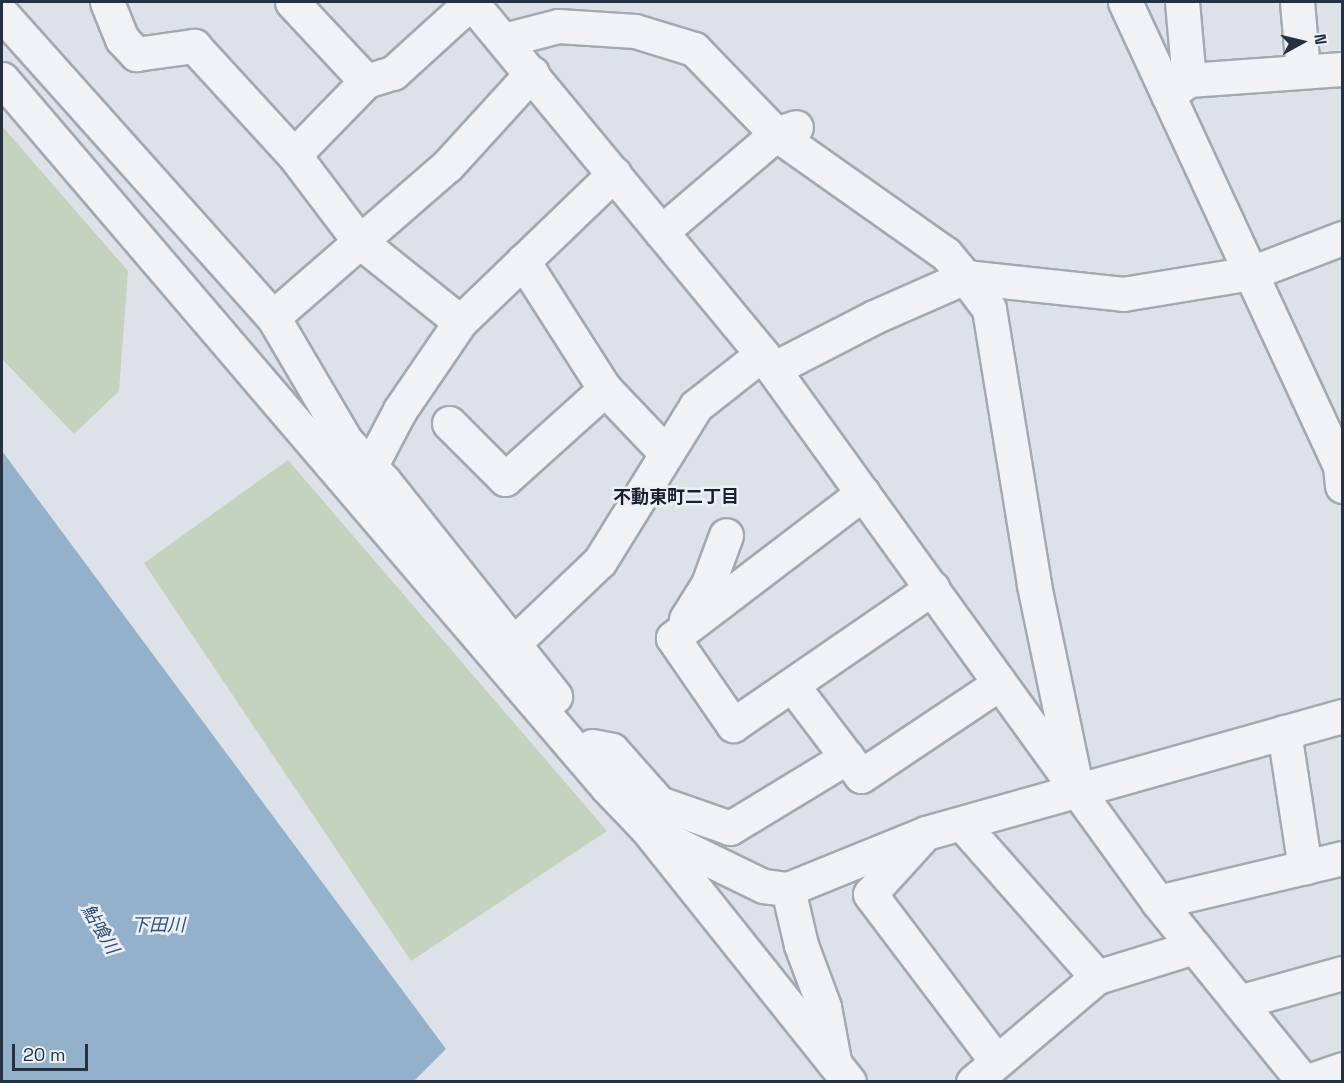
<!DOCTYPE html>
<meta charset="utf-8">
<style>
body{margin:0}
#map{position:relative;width:1344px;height:1083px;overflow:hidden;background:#dde2e8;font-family:"Space Grotesk","Noto Sans JP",sans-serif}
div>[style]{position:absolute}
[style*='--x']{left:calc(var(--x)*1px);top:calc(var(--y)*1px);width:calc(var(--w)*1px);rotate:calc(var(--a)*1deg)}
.green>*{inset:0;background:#c3d3bd}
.water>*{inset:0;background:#94b1cc}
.roads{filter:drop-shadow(2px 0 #a2a9b2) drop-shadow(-2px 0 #a2a9b2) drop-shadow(0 2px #a2a9b2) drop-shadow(0 -2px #a2a9b2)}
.minor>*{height:33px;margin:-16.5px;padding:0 16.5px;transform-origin:16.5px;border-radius:16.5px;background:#f0f2f6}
span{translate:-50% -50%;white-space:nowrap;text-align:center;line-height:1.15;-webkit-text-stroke:5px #ecf0f6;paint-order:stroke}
.neighbourhood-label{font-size:18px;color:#172130;font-weight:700}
.water-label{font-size:18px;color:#2c5077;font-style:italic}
.frame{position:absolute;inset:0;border:3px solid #253040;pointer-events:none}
.north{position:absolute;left:1272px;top:12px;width:60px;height:60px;-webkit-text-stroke:4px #ecf0f6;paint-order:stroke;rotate:82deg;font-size:16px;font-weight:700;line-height:24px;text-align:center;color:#253040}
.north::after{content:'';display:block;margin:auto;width:21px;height:27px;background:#253040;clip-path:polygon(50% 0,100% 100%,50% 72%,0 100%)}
.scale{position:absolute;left:12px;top:1044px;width:76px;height:27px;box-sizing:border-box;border:3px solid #253040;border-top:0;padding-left:8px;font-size:18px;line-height:21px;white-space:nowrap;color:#253040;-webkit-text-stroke:4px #ecf0f6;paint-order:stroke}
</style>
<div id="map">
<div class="green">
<i style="clip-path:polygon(2px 126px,128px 271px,119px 391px,74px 434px,2px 359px)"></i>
<i style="clip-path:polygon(288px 460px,607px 831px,411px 961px,144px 563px)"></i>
</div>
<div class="water">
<i style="clip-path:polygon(2px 451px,446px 1049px,414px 1081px,2px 1081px)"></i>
</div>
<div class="roads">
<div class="minor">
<i style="--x:107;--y:2;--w:40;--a:68"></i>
<i style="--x:122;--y:39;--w:21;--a:47"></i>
<i style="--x:136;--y:54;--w:59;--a:-7.9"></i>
<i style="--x:194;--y:46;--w:148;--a:47.5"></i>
<i style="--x:294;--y:155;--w:108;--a:52.9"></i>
<i style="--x:359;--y:241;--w:129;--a:38.7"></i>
<i style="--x:292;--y:2;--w:108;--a:46.9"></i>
<i style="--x:471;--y:2;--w:457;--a:50.4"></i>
<i style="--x:762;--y:354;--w:676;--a:54.15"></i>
<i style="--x:1158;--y:902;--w:232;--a:51"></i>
<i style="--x:1125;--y:2;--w:511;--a:65.14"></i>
<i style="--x:1340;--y:466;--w:20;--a:84"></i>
<i style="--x:1182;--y:2;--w:78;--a:84.9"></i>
<i style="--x:1297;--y:2;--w:69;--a:85"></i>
<i style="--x:2;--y:14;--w:407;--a:48.2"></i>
<i style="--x:273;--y:317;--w:144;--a:59.5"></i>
<i style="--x:346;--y:441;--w:55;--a:46.5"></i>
<i style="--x:384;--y:481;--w:275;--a:51.5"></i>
<i style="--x:504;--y:40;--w:56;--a:-14.5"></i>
<i style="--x:558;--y:26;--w:77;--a:3.7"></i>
<i style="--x:635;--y:31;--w:62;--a:17"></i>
<i style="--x:694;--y:49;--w:118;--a:46"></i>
<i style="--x:776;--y:134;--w:208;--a:35.2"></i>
<i style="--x:946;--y:254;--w:30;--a:50"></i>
<i style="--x:965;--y:277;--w:40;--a:53"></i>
<i style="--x:989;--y:309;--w:280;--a:80.7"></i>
<i style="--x:1034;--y:585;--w:196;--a:78.2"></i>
<i style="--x:2;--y:79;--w:931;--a:49.49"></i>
<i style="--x:607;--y:787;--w:59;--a:46.4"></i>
<i style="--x:648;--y:830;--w:322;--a:51.4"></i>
<i style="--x:1168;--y:95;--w:26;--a:-36"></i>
<i style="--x:1189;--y:80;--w:153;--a:-4.1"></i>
<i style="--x:294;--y:155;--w:103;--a:-45.8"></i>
<i style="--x:366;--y:81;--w:28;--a:-17"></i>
<i style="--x:393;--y:73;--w:105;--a:-42.3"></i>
<i style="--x:661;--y:232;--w:151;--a:-40.4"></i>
<i style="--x:776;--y:134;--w:21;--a:-19"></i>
<i style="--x:523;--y:261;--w:152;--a:57.4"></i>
<i style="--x:605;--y:389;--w:87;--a:46.4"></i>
<i style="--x:273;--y:317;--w:230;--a:-41"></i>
<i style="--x:447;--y:166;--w:126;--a:-47.6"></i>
<i style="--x:773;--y:369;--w:114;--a:-27.2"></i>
<i style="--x:874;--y:317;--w:99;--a:-23.7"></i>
<i style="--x:965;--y:277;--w:159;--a:6.1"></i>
<i style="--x:1123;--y:294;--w:130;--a:-9.3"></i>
<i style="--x:1251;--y:273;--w:97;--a:-21"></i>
<i style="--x:449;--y:423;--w:79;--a:45"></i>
<i style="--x:505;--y:479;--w:135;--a:-42"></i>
<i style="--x:370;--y:467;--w:64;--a:-62.2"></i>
<i style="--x:400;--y:410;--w:107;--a:-55.7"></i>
<i style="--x:460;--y:322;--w:214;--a:-43.9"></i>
<i style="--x:863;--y:493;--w:239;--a:142.7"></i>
<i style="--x:673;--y:638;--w:106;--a:55.4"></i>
<i style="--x:733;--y:725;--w:242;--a:-34.5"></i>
<i style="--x:686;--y:619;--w:41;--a:-57.8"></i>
<i style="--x:708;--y:584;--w:52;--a:-69.8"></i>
<i style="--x:515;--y:642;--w:117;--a:-43.6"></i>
<i style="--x:600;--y:561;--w:182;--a:-58.2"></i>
<i style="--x:696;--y:406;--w:84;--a:-38.2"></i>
<i style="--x:792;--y:685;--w:114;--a:52.8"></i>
<i style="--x:861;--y:776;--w:167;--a:-33.8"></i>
<i style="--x:1284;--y:732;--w:137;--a:81.2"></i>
<i style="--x:592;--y:746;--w:20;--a:11"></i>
<i style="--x:612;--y:750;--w:71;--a:48.4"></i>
<i style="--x:659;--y:803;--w:75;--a:19.4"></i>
<i style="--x:730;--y:828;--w:137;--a:-31.3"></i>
<i style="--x:962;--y:824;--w:204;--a:48.6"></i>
<i style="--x:652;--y:832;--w:123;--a:25.9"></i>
<i style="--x:763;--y:886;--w:25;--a:7"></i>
<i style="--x:788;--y:889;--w:149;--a:-22.1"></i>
<i style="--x:926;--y:833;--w:432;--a:-15.7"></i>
<i style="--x:920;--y:839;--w:74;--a:132.3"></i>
<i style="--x:870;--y:894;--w:207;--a:52.9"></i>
<i style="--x:788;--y:889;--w:57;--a:76.9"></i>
<i style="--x:801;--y:945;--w:66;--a:69.6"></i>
<i style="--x:824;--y:1007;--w:55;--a:79.5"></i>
<i style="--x:1158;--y:902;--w:189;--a:-13.4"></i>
<i style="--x:1239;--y:1002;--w:107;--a:-15.7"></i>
<i style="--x:973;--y:1082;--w:162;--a:-40.3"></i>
<i style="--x:1097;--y:977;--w:102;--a:-17.2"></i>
<i style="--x:1305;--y:1082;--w:39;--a:-19"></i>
</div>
</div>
<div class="neighbourhood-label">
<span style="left:676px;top:497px">不動東町二丁目</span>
</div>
<div class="water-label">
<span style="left:158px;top:925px">下田川</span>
<span style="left:100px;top:929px;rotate:59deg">鮎喰川</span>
</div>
<div class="frame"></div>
<div class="north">N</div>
<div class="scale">20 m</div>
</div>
